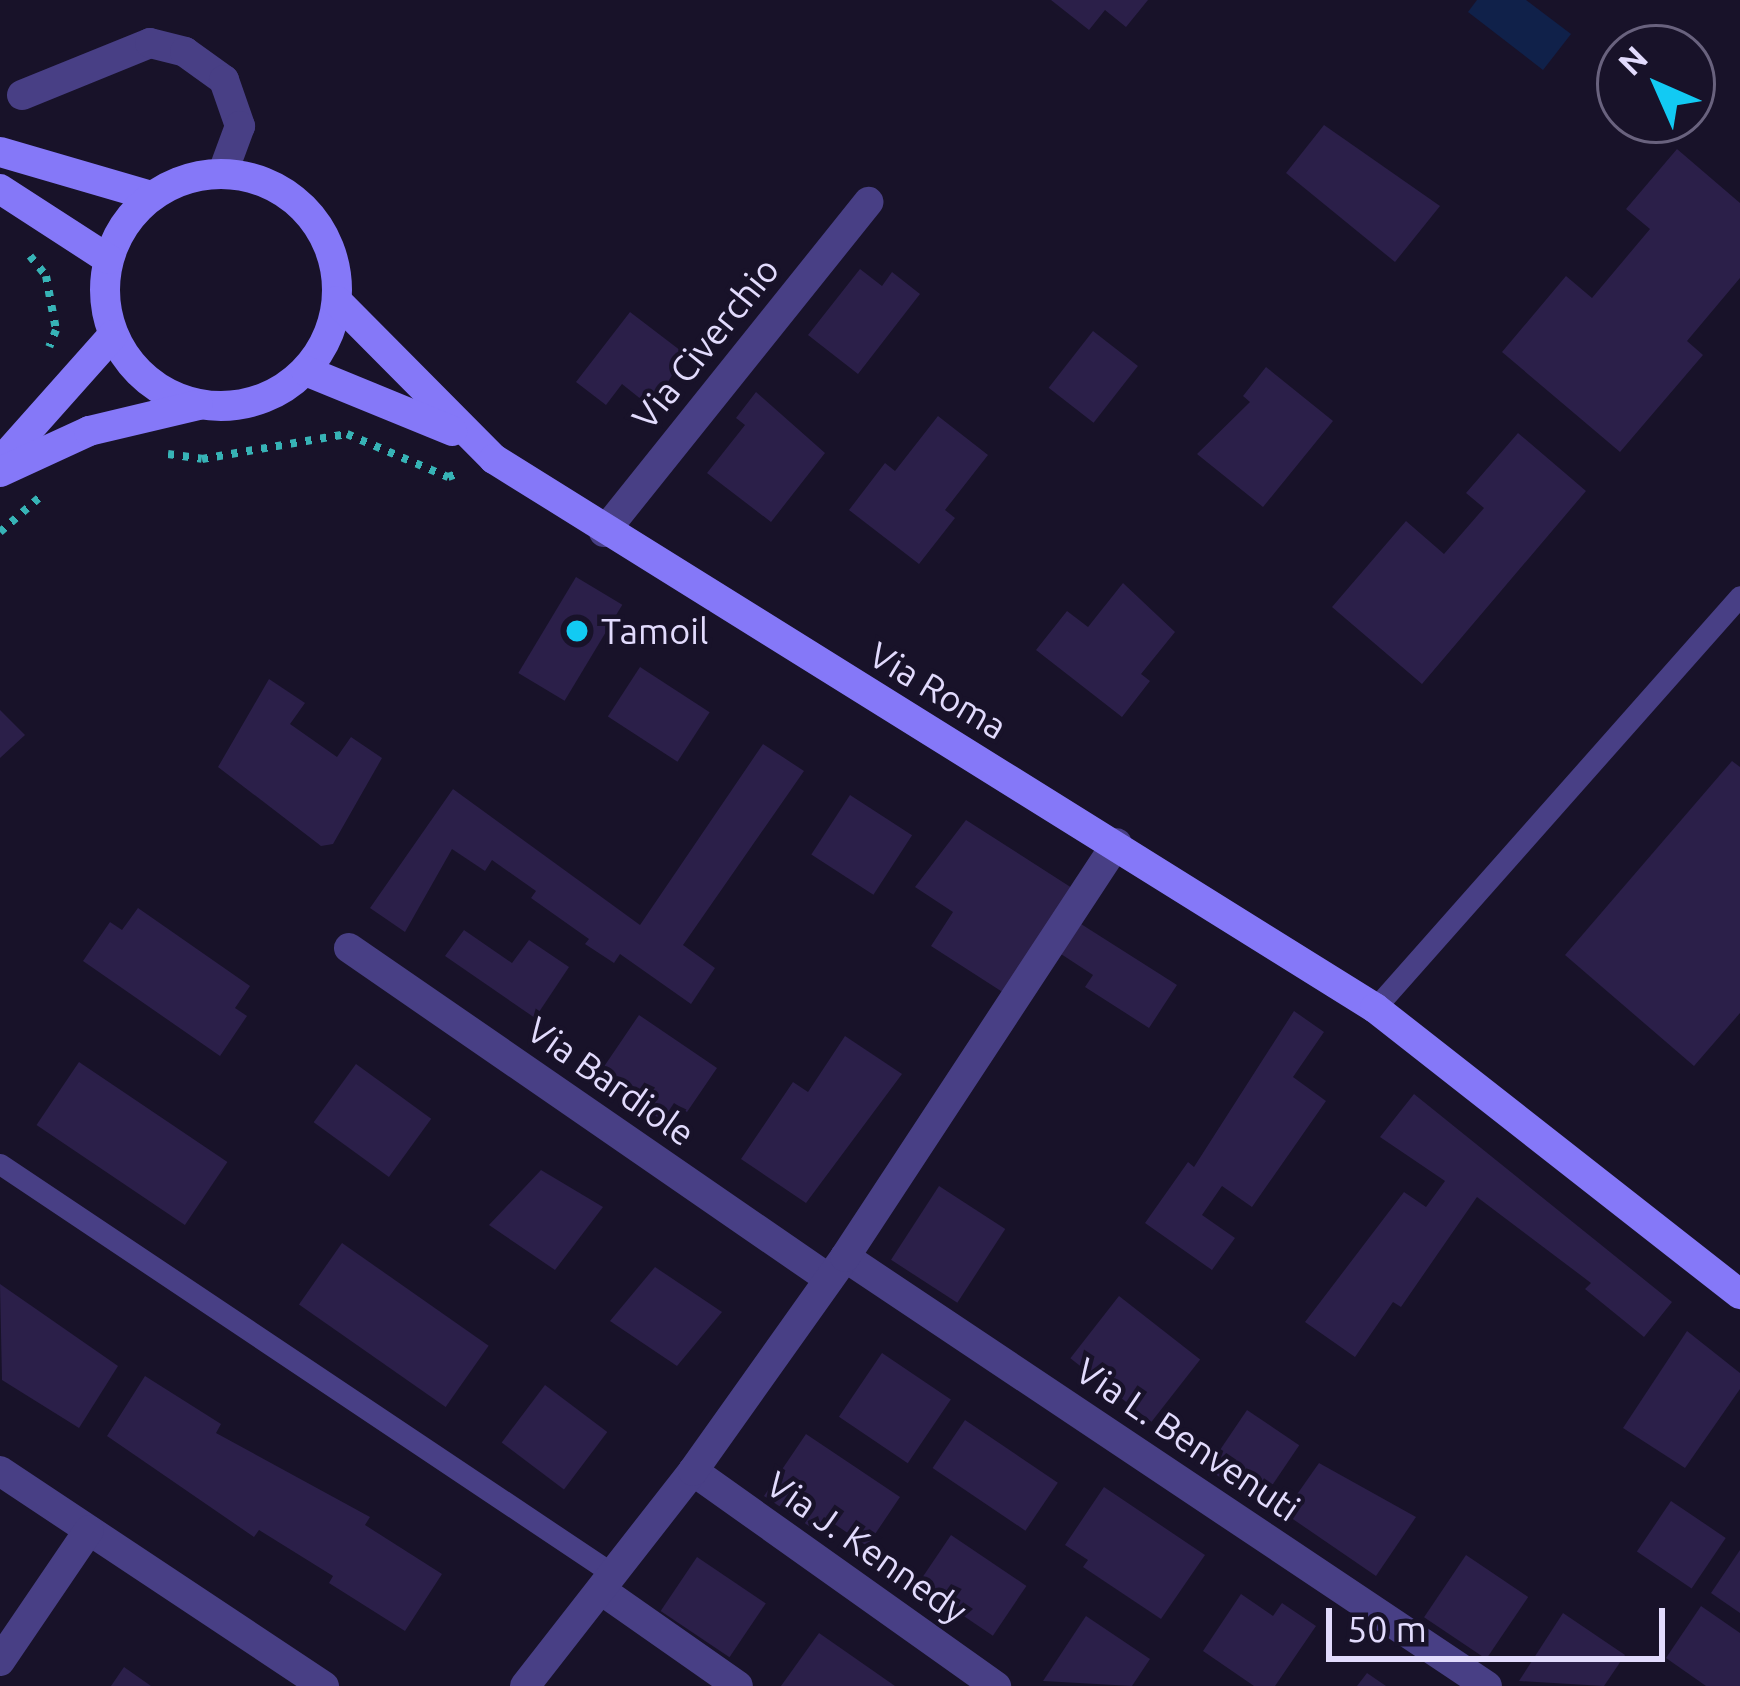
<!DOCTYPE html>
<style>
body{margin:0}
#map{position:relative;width:1740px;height:1686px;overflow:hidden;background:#181229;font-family:Ubuntu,sans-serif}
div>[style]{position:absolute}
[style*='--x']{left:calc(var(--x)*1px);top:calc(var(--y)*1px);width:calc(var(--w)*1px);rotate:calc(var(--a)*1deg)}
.water>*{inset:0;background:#10214a}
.building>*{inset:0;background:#2b1f49;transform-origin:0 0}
.path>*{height:8px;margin-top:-4px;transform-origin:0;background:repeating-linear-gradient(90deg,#37b3b6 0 6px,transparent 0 15px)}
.lane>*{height:21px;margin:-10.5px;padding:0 10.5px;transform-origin:10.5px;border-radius:10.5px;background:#483f85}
.street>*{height:30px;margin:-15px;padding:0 15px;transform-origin:15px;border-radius:15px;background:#483f85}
.secondary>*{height:30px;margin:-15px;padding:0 15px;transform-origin:15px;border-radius:15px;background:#8578f8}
.secondary>.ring{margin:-15px;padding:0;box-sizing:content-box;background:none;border:30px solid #8578f8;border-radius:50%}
.dots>*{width:33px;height:33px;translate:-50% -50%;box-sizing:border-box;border:6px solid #181229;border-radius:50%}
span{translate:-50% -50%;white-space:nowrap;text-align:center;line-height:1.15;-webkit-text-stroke:9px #181229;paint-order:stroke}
.street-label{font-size:36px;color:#e2dbfd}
.poi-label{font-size:36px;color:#e2dbfd}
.left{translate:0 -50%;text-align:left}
.north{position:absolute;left:1596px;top:24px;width:120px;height:120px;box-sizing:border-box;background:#181229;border:3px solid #69627e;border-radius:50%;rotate:315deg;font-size:33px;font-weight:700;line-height:48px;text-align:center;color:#e2dbfd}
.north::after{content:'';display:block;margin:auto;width:42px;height:54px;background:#12caf3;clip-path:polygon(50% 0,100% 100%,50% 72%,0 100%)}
.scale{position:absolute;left:1326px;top:1608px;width:339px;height:54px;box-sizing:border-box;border:6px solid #e2dbfd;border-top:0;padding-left:15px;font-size:36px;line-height:42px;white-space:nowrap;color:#e2dbfd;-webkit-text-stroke:9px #181229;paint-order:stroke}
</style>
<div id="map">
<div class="water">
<i style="clip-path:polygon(1477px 0,1526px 0,1571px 34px,1543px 70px,1468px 12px)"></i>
</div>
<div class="building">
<i style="clip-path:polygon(1051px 0,1148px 0,1126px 27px,1105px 10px,1089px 30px)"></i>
<i style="clip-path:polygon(1324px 125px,1440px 206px,1395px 262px,1286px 173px)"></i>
<i style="clip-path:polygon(1677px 149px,1740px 203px,1740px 278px,1687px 341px,1703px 355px,1620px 452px,1502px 352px,1566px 276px,1592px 298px,1650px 229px,1626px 209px)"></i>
<i style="clip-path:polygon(860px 269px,882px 286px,892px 272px,920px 294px,858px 374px,808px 335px)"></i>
<i style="clip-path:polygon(630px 312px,685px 354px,652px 408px,622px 384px,606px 405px,576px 382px)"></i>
<i style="left:1093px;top:331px;width:57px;height:72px;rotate:38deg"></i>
<i style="clip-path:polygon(1266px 367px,1333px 421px,1263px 507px,1197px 454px,1250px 402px,1243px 396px)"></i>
<i style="clip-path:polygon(756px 392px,825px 453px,771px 522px,707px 473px,745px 425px,736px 418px)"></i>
<i style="clip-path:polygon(938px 416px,988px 455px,945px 510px,955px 518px,919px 564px,849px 510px,885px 463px,895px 471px)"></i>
<i style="clip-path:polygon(1518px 433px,1586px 491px,1422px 684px,1332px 607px,1406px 521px,1444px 554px,1484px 508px,1466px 493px)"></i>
<i style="left:576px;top:577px;width:54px;height:112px;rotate:31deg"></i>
<i style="clip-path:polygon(1123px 583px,1175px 632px,1141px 674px,1150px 681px,1122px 717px,1036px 650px,1067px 611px,1088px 627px)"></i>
<i style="left:640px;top:667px;width:83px;height:59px;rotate:33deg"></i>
<i style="clip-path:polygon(269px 679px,305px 703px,290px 724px,337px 757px,351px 737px,382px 758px,333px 844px,321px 846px,218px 767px)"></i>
<i style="clip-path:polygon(0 710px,25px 735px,0 758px)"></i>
<i style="clip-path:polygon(763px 744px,804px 771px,683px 945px,715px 968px,691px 1004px,620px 954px,614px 963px,585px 944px,589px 939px,531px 898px,536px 891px,492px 860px,485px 871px,452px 849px,405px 932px,370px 908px,453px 789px,640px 925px)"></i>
<i style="clip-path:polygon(1732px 761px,1740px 767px,1740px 1013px,1694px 1066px,1565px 955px)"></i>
<i style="left:850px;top:795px;width:74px;height:71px;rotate:33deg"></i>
<i style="clip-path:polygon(966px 820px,1072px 888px,1004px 993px,931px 946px,953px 912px,915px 887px)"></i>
<i style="clip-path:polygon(138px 908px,250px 986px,235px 1008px,247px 1016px,220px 1056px,83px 961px,110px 922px,122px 930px)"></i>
<i style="clip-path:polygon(1081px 924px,1177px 985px,1149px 1028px,1085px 987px,1093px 975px,1061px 954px)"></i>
<i style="clip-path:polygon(464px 930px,512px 963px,529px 940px,569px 967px,535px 1018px,445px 956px)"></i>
<i style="clip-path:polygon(1294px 1011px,1324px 1032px,1293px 1077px,1326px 1101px,1252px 1207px,1222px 1186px,1202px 1215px,1235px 1238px,1212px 1270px,1145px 1223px,1188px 1162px,1194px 1167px)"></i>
<i style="clip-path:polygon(639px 1015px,717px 1068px,687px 1112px,674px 1103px,662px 1121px,601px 1071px)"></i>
<i style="clip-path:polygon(845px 1036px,902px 1074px,806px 1203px,741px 1159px,793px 1082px,808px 1092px)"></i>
<i style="left:79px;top:1062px;width:179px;height:76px;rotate:34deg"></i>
<i style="left:356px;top:1064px;width:93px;height:72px;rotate:36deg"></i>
<i style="clip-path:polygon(1414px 1094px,1672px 1302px,1644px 1337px,1585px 1289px,1591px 1283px,1477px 1197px,1401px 1307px,1393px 1302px,1355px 1357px,1305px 1322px,1404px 1192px,1426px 1207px,1445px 1181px,1380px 1137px)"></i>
<i style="clip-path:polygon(541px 1170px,603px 1207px,555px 1270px,489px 1225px)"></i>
<i style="left:939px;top:1186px;width:79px;height:88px;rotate:33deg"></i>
<i style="left:342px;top:1243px;width:179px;height:75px;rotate:35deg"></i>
<i style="clip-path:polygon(655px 1267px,722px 1312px,677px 1366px,610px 1321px)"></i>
<i style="clip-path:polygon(0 1284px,118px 1366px,79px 1428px,2px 1380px)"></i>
<i style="left:1119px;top:1296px;width:103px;height:79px;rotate:38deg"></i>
<i style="clip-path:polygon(1687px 1331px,1740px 1373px,1740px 1389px,1685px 1468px,1623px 1428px)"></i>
<i style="left:882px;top:1353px;width:83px;height:77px;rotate:34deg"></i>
<i style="clip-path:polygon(145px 1376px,221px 1424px,216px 1433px,370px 1517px,365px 1525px,442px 1574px,405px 1631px,329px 1583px,333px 1576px,259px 1530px,254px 1537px,107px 1436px)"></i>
<i style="left:545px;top:1385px;width:78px;height:72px;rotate:37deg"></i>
<i style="left:1247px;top:1410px;width:63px;height:71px;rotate:34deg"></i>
<i style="left:965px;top:1420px;width:112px;height:58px;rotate:34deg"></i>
<i style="clip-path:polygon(806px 1434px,900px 1497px,867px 1546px,824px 1517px,815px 1530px,764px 1496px)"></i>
<i style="clip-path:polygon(1319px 1463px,1416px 1517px,1376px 1576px,1284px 1513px)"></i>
<i style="clip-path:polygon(1104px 1487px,1205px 1555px,1161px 1619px,1083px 1567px,1088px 1560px,1065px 1545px)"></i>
<i style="left:1671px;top:1501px;width:66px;height:61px;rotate:34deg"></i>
<i style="left:951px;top:1535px;width:91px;height:60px;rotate:34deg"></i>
<i style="clip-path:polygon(1740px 1550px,1740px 1613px,1711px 1593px)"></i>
<i style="left:1466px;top:1555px;width:75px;height:75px;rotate:34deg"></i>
<i style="left:697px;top:1557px;width:83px;height:65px;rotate:34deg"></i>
<i style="clip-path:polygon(1241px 1594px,1273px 1616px,1282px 1603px,1316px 1626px,1275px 1686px,1254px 1686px,1203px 1651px)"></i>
<i style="clip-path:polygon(1701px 1606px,1740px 1633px,1740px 1686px,1706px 1686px,1666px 1658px)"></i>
<i style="clip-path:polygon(1563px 1613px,1625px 1655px,1604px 1686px,1519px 1681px)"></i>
<i style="clip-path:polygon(1086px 1616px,1150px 1659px,1132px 1686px,1043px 1681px)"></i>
<i style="clip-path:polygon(819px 1633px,895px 1686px,781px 1686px)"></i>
<i style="clip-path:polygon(124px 1667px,151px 1686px,111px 1686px)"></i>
<i style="clip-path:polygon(1367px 1673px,1386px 1686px,1357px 1686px)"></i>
</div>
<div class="path">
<i style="--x:30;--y:256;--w:26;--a:51"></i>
<i style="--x:46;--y:276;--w:55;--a:79.5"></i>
<i style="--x:56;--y:330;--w:18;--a:112"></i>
<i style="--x:168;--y:454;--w:34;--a:8"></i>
<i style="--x:202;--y:459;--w:147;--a:-9.8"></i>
<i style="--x:347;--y:434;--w:110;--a:23.1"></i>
<i style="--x:448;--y:477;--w:12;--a:-20"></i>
<i style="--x:0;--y:532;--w:53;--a:-41.2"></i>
</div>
<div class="lane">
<i style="--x:1375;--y:1008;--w:550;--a:-48.46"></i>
<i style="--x:0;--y:1164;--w:737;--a:33.78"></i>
</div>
<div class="street">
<i style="--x:22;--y:95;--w:138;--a:-22.1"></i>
<i style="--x:150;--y:43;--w:36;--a:14"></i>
<i style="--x:185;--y:52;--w:48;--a:35.7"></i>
<i style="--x:224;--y:80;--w:49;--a:70.8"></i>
<i style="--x:240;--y:126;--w:49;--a:110.3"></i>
<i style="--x:604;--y:532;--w:423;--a:-51.3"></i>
<i style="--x:349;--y:948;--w:583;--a:34.59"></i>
<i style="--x:845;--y:1257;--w:772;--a:33.75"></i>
<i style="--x:0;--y:1471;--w:389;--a:33.6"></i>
<i style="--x:693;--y:1471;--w:372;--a:35.4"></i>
<i style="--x:601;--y:1590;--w:167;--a:35"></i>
<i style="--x:0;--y:1661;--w:158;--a:-55.8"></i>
<i style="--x:525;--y:1686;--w:273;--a:-52"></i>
<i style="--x:693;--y:1471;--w:262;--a:-54.6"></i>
<i style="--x:845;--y:1257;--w:495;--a:-56.7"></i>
</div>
<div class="secondary">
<i style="--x:0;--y:152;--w:157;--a:16.2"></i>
<i class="ring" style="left:105px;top:174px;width:202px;height:202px"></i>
<i style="--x:0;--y:189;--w:129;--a:32.9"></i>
<i style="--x:337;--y:301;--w:223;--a:45.2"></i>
<i style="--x:494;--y:459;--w:1038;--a:31.93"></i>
<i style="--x:1375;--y:1008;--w:464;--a:38.1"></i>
<i style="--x:306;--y:371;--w:158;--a:22.3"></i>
<i style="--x:0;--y:462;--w:170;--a:-48.3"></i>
<i style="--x:0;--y:472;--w:98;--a:-24.7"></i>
<i style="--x:89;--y:431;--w:112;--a:-13.4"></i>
</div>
<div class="dots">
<i style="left:577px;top:631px;background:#12caf3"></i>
</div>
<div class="street-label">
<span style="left:705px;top:343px;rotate:-51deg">Via Civerchio</span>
<span style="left:938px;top:690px;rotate:31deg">Via Roma</span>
<span style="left:611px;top:1081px;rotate:35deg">Via Bardiole</span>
<span style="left:1188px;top:1439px;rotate:34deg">Via L. Benvenuti</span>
<span style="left:867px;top:1547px;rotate:35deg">Via J. Kennedy</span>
</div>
<div class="poi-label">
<span class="left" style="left:601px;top:631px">Tamoil</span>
</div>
<div class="north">N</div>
<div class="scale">50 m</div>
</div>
